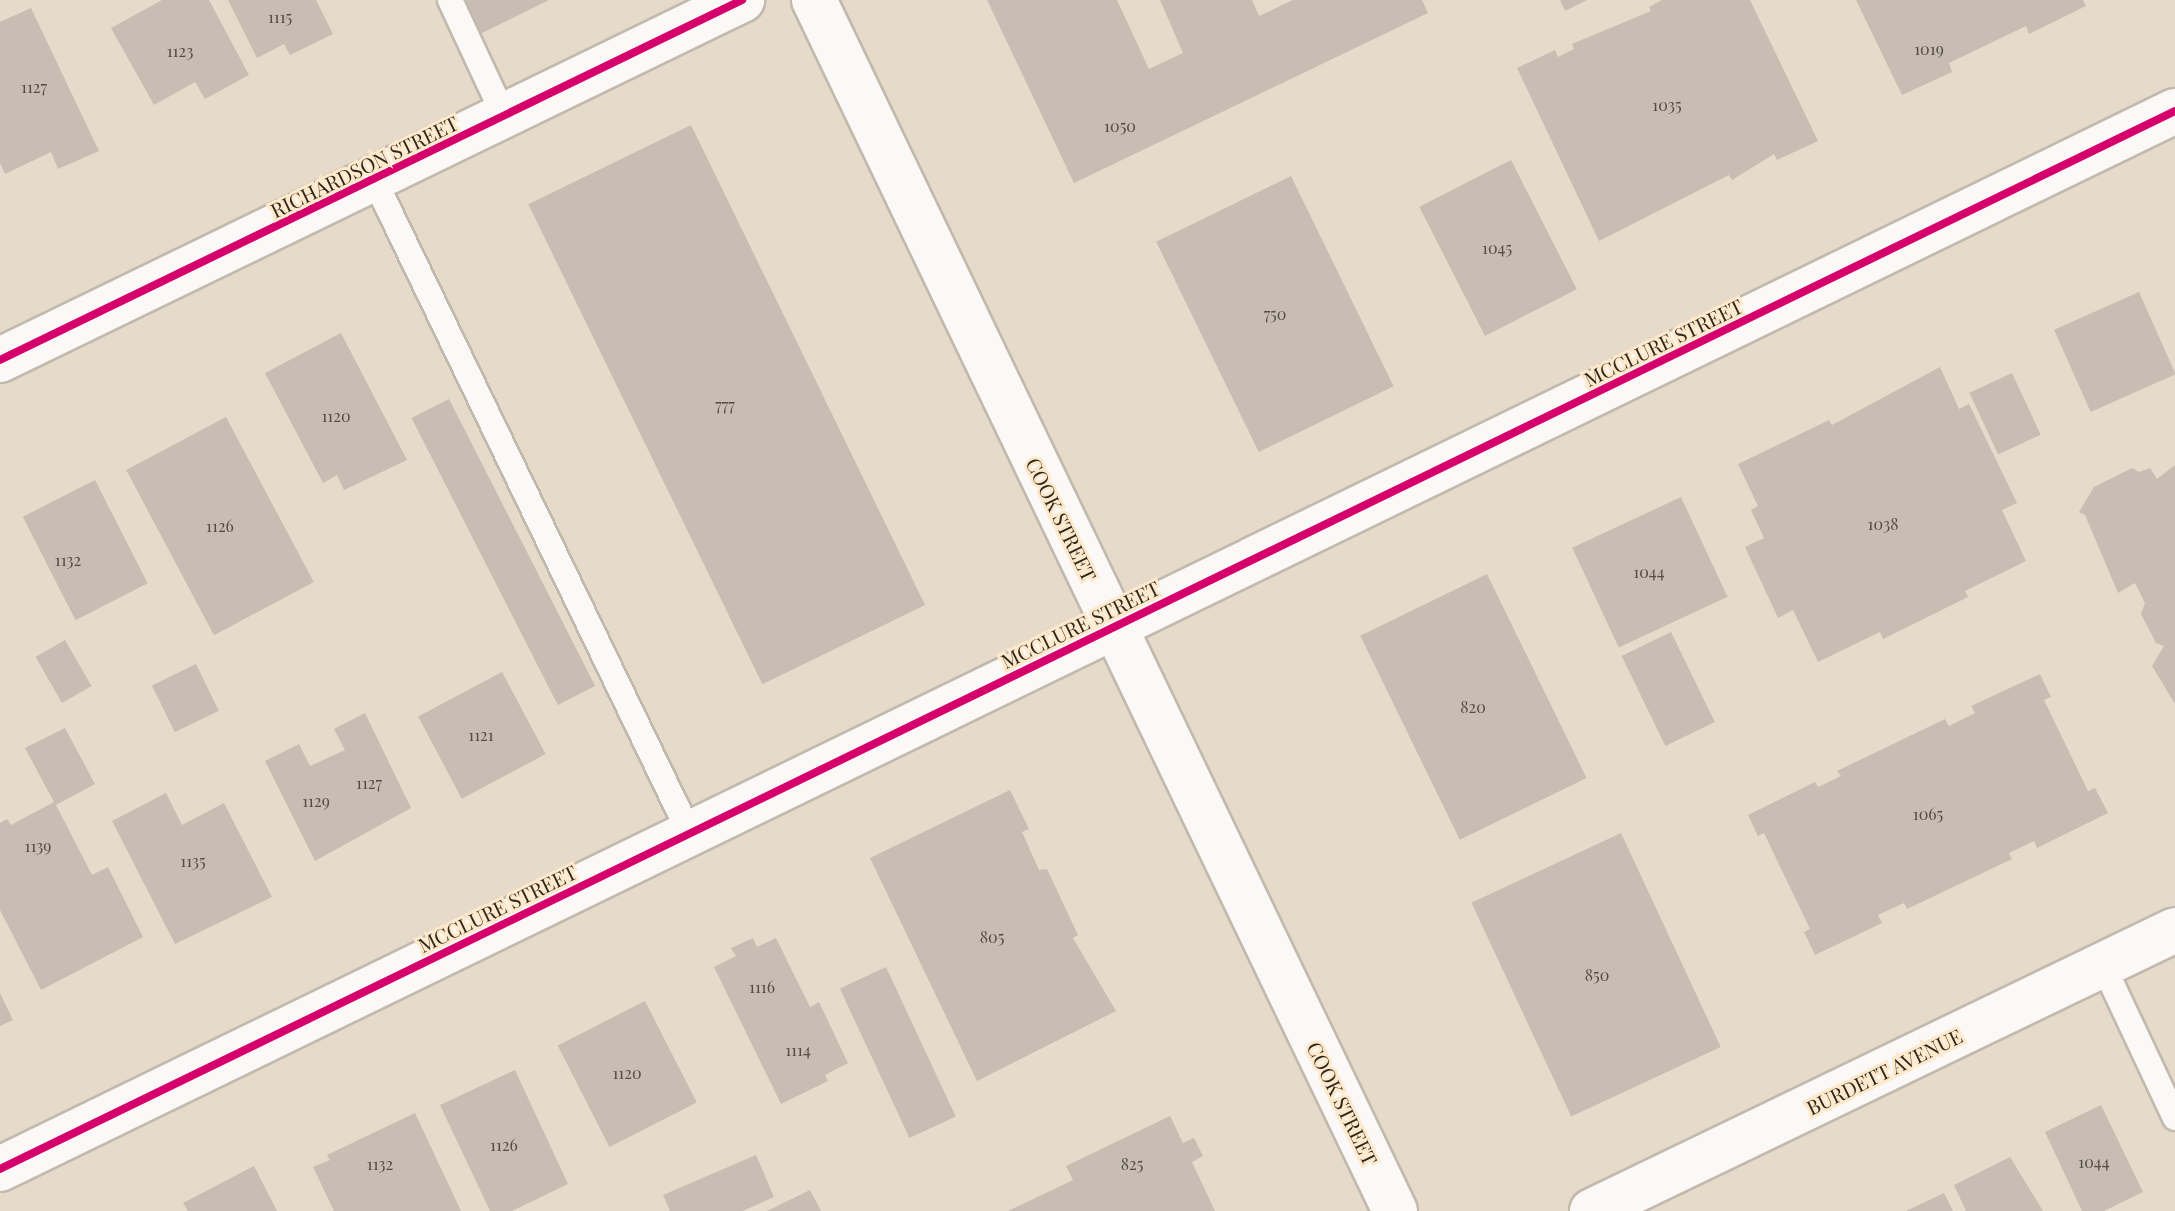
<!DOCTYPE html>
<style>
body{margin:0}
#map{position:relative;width:2175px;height:1211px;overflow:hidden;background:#e6daca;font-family:"Playfair Display",serif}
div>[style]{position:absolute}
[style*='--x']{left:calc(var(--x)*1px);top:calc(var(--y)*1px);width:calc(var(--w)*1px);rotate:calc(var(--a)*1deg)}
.building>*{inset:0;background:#c8bdb2;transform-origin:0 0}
.roads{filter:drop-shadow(2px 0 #c2b9ad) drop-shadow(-2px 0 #c2b9ad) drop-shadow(0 2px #c2b9ad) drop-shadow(0 -2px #c2b9ad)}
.lane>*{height:24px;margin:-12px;padding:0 12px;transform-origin:12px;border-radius:12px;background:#fbf9f7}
.street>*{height:44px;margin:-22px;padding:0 22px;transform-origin:22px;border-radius:22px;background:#fbf9f7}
.secondary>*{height:44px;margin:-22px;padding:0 22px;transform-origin:22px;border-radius:22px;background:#fbf9f7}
.cycleway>*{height:8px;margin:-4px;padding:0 4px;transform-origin:4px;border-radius:4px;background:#d6006c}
span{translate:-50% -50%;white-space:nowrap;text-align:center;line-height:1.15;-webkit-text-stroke:6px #fee9cc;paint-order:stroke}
.number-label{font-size:16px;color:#544c40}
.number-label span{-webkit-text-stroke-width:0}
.street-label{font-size:20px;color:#2d261a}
</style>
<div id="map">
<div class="building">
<i style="clip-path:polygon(162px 0,209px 0,249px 75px,205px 99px,195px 82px,154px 105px,111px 28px)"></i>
<i style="clip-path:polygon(228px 0,316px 0,333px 34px,290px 55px,284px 44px,257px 58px)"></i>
<i style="clip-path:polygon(464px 0,549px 0,480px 34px)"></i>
<i style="clip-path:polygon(987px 0,1117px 0,1149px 69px,1183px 53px,1160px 0,1252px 0,1259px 16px,1293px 0,1422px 0,1428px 13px,1074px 183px)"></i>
<i style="clip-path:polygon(1560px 0,1587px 0,1565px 11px)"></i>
<i style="clip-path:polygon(1662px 0,1750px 0,1818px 141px,1777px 160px,1774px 154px,1732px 180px,1729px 175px,1599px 241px,1517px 68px,1555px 50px,1558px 57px,1574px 49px,1572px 44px,1651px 11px,1649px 7px)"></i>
<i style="clip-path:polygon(1856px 0,2083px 0,2086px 6px,2029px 34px,2026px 26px,1949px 63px,1952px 72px,1902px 95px)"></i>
<i style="clip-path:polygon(31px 8px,99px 151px,58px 169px,51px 152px,5px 174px,0 163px,0 22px)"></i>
<i style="left:691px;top:125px;width:534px;height:181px;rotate:64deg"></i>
<i style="left:1511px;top:160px;width:145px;height:103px;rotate:63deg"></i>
<i style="left:1291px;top:176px;width:234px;height:150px;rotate:64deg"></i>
<i style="left:2139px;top:292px;width:90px;height:93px;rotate:66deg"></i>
<i style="clip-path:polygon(341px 333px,407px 460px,344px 490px,337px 475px,323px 483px,265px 373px)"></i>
<i style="clip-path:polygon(1940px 367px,1959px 409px,1969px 404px,2017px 503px,2002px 510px,2026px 561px,1965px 591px,1968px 597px,1883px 639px,1880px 632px,1818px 662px,1793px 610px,1778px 618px,1745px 547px,1764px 538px,1751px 510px,1758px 506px,1738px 464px,1829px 420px,1832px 425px)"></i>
<i style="left:2012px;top:373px;width:68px;height:47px;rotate:65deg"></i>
<i style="left:449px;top:399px;width:322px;height:42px;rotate:63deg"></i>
<i style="left:226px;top:417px;width:187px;height:113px;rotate:62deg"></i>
<i style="clip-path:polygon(2175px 465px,2175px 704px,2152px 666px,2164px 646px,2156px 643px,2141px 614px,2145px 603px,2135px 583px,2118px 593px,2085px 515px,2079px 512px,2094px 487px,2132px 468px,2139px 472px,2150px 468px,2157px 479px)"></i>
<i style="left:95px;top:480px;width:116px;height:81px;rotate:63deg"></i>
<i style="left:1681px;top:497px;width:110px;height:120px;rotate:65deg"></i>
<i style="left:1487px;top:574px;width:227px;height:141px;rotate:64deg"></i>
<i style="left:1671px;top:632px;width:100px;height:55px;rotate:64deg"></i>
<i style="left:65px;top:640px;width:53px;height:34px;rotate:60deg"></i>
<i style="left:196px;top:664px;width:52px;height:49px;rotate:64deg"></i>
<i style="left:502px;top:672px;width:93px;height:95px;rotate:62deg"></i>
<i style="clip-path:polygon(2040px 674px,2051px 697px,2044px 700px,2088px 791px,2095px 788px,2108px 813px,2037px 848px,2034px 841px,2009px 853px,2012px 859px,1907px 909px,1904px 903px,1878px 915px,1882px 923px,1815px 955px,1804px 932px,1810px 929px,1764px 833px,1758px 836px,1748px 815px,1815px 782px,1818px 787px,1841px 776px,1837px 771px,1945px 719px,1949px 726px,1975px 713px,1971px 706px)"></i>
<i style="clip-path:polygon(365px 713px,411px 808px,315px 861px,265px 761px,299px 744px,310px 766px,345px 750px,334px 729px)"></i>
<i style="clip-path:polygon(65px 728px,95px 784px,56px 805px,92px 875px,108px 867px,143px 937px,41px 990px,0 910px,0 823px,7px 819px,11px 825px,54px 802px,25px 748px)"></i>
<i style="clip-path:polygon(1010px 790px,1029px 829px,1022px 832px,1039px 870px,1047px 869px,1078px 935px,1073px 938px,1116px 1011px,977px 1081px,870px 858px)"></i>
<i style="clip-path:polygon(166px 793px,182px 825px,224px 803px,272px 897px,175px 944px,112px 821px)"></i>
<i style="left:1621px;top:833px;width:236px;height:165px;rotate:65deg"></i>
<i style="clip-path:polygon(753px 938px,757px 947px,776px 938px,810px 1007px,819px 1002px,848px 1063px,825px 1075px,828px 1081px,781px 1104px,714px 967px,736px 956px,731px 948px)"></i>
<i style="left:886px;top:967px;width:165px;height:51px;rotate:65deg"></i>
<i style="clip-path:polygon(0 993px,13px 1020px,0 1026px)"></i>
<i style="left:645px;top:1001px;width:114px;height:98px;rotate:63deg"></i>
<i style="clip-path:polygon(515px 1070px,568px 1184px,512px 1211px,490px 1211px,440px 1105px)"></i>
<i style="clip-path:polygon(2101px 1105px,2143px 1192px,2104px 1211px,2082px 1211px,2045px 1132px)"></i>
<i style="clip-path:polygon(415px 1113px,461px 1211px,334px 1211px,313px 1167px,330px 1160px,327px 1155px)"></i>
<i style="clip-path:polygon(1170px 1116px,1183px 1143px,1194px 1138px,1203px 1156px,1192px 1162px,1215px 1211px,1008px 1211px,1073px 1180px,1066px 1166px)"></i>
<i style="clip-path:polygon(756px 1155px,774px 1197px,743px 1211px,670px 1211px,663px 1195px)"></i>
<i style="clip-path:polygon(2010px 1157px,2043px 1211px,1966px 1211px,1954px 1185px)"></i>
<i style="clip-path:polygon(254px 1166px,277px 1211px,188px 1211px,183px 1203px)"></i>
<i style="clip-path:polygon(810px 1190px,821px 1211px,767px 1211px)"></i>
<i style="clip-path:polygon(1944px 1193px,1953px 1211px,1906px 1211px)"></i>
</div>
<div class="roads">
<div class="lane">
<i style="--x:450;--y:0;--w:128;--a:65"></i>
<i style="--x:374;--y:179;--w:725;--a:64.25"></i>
<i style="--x:2103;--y:965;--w:169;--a:64.8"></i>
</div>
<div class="street">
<i style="--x:0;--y:360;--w:825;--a:-25.88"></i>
<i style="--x:0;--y:1169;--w:2419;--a:-25.94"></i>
<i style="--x:1592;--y:1211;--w:647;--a:-25.73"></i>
</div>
<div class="secondary">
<i style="--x:814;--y:0;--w:1343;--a:64.37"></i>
</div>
</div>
<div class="cycleway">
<i style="--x:0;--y:360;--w:825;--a:-25.88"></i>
<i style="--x:0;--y:1169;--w:2419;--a:-25.94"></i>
</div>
<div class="number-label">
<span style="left:280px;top:17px">1115</span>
<span style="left:1929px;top:49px">1019</span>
<span style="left:180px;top:51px">1123</span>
<span style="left:34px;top:87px">1127</span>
<span style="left:1667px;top:105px">1035</span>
<span style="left:1120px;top:126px">1050</span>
<span style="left:1497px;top:248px">1045</span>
<span style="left:1275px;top:314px">750</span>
<span style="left:725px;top:405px">777</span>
<span style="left:336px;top:416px">1120</span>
<span style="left:1883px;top:524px">1038</span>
<span style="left:220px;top:526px">1126</span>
<span style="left:68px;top:560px">1132</span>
<span style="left:1649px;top:572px">1044</span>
<span style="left:1473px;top:707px">820</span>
<span style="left:481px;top:735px">1121</span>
<span style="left:369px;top:783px">1127</span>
<span style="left:316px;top:801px">1129</span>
<span style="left:1928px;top:814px">1065</span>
<span style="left:38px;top:846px">1139</span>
<span style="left:193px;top:861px">1135</span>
<span style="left:992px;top:937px">805</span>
<span style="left:1597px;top:975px">850</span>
<span style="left:762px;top:987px">1116</span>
<span style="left:798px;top:1050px">1114</span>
<span style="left:627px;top:1073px">1120</span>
<span style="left:504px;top:1145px">1126</span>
<span style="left:2094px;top:1162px">1044</span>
<span style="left:380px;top:1164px">1132</span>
<span style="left:1132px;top:1164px">825</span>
</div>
<div class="street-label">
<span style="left:364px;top:166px;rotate:-26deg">RICHARDSON STREET</span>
<span style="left:1663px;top:342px;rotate:-26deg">MCCLURE STREET</span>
<span style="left:1062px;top:519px;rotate:64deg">COOK STREET</span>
<span style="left:1080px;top:624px;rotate:-26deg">MCCLURE STREET</span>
<span style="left:497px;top:908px;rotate:-26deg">MCCLURE STREET</span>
<span style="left:1884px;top:1071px;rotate:-26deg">BURDETT AVENUE</span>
<span style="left:1343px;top:1103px;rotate:64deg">COOK STREET</span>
</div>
</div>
